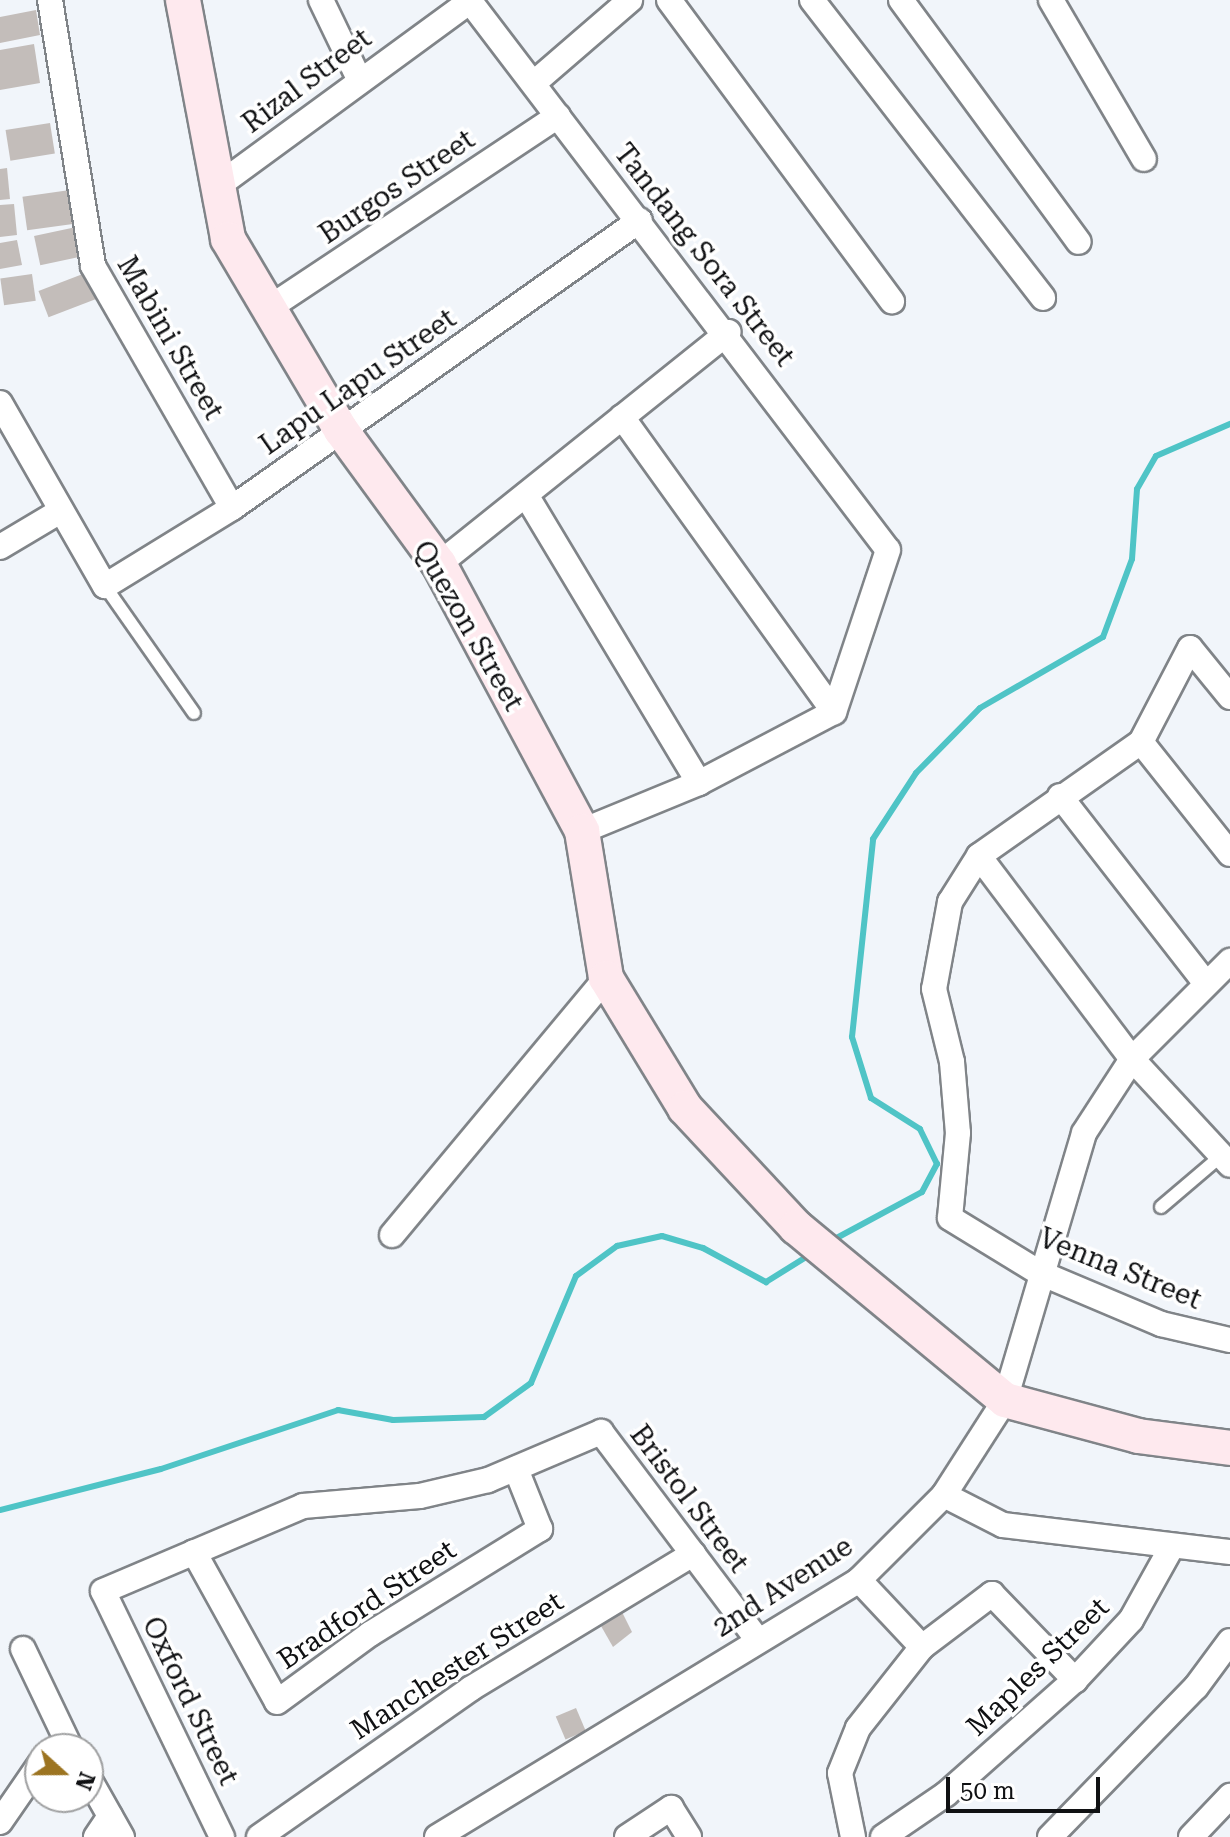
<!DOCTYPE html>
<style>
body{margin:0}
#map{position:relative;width:1230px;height:1837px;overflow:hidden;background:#f1f5fa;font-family:"Roboto Serif",serif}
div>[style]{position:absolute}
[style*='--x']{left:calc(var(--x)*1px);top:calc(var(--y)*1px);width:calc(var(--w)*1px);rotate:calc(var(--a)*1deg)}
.stream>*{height:6px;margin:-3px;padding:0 3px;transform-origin:3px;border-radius:3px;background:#4fc4c6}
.building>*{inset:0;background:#c3bdba;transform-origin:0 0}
.roads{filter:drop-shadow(2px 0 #808488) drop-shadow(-2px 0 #808488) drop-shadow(0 2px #808488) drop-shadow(0 -2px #808488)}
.lane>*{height:12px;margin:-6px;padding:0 6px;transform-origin:6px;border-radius:6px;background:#fff}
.street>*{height:24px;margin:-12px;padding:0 12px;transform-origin:12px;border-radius:12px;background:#fff}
.secondary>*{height:34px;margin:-17px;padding:0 17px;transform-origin:17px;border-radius:17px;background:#fee9ee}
span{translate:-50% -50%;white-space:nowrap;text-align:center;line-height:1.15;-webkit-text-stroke:7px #fff;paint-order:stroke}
.street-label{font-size:28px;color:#101113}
.north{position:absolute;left:24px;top:1733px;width:80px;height:80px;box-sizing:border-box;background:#fff;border:2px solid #9fa0a1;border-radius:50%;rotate:111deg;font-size:22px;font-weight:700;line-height:32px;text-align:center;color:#101113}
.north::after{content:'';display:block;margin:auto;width:28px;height:36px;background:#9c7421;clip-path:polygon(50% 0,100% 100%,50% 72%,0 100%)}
.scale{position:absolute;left:946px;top:1777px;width:154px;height:36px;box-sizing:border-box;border:4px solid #101113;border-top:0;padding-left:10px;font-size:24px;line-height:28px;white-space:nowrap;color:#101113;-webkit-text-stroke:6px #fff;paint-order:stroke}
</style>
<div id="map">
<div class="stream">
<i style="--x:831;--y:1241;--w:103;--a:-28.3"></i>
<i style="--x:922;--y:1192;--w:32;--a:-62"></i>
<i style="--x:937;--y:1164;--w:39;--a:-116"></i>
<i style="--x:920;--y:1129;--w:58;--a:-147.7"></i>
<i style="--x:871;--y:1098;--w:64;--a:-107.3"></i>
<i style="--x:852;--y:1037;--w:199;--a:-83.9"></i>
<i style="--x:873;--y:839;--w:79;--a:-56.9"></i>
<i style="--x:916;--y:773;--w:91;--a:-45.4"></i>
<i style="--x:980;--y:708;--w:142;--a:-30"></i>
<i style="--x:1103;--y:637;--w:83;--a:-69.6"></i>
<i style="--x:1132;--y:559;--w:70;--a:-85.9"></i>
<i style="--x:1137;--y:489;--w:38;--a:-60"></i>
<i style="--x:1156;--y:456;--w:81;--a:-23.4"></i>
<i style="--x:0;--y:1510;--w:166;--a:-14.3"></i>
<i style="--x:161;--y:1469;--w:187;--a:-18.4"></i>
<i style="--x:338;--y:1410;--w:56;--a:10.3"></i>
<i style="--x:393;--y:1420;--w:91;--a:-1.9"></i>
<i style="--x:484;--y:1417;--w:58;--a:-35.9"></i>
<i style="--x:531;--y:1383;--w:116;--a:-67.2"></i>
<i style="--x:576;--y:1276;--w:51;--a:-36.2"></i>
<i style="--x:617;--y:1246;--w:46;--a:-12.5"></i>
<i style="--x:662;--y:1236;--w:43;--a:16.3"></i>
<i style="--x:703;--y:1248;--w:72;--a:28.4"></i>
<i style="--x:766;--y:1282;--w:53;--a:-31.9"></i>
</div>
<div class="building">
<i style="clip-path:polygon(36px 10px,40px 35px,0 43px,0 17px)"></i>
<i style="clip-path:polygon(34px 44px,40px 83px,0 90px,0 50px)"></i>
<i style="left:50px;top:123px;width:31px;height:45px;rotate:81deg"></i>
<i style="clip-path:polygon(7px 168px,10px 199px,0 200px,0 169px)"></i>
<i style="left:70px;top:190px;width:34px;height:48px;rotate:82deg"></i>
<i style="clip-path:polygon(14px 204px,17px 235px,0 237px,0 205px)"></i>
<i style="left:81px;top:226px;width:30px;height:48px;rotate:78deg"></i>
<i style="clip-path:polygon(17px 240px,22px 265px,0 269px,0 243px)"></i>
<i style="left:88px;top:272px;width:28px;height:53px;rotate:69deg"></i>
<i style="left:32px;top:274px;width:27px;height:32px;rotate:82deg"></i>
<i style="clip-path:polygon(622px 1612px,632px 1632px,613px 1647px,601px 1626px)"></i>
<i style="left:576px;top:1708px;width:25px;height:22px;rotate:67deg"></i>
</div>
<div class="roads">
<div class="lane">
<i style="--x:105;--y:586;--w:155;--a:55"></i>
<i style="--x:1161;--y:1207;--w:80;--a:-40.4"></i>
</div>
<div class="street">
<i style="--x:50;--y:0;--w:269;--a:80.8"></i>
<i style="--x:93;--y:266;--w:279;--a:60.1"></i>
<i style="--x:321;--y:0;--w:85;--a:64.3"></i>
<i style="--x:469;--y:0;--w:691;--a:52.7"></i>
<i style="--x:888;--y:550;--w:171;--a:108.4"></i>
<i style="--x:834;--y:712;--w:153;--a:152.3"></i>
<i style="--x:699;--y:783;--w:126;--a:157.7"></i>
<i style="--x:669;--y:0;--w:375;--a:53.5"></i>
<i style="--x:812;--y:0;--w:377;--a:52.2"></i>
<i style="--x:901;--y:0;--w:300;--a:53.7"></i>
<i style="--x:1051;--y:0;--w:184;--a:59.7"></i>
<i style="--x:534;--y:83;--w:127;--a:-40.8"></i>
<i style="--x:219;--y:185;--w:313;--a:-36.2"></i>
<i style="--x:269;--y:308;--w:347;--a:-33.6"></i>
<i style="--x:0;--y:403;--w:211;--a:60.2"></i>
<i style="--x:105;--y:586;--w:149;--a:-31.6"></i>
<i style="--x:232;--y:508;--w:499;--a:-35.2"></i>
<i style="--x:622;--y:417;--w:363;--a:54.3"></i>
<i style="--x:526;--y:495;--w:336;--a:59"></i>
<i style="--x:0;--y:547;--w:66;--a:-30.8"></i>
<i style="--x:439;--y:564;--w:371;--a:-38.7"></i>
<i style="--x:1230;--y:697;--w:63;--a:-129.2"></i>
<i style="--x:1190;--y:648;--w:106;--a:117.5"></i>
<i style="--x:1141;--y:742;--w:198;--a:144.9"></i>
<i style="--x:979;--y:856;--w:54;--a:122.2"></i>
<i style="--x:950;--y:902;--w:88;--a:100.4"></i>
<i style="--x:934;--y:989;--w:75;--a:76.1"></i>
<i style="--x:952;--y:1062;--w:71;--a:85.2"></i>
<i style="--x:958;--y:1133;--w:85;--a:95.4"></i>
<i style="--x:950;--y:1218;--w:103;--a:31.5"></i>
<i style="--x:1038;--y:1272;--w:134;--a:22.9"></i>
<i style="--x:1161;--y:1324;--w:71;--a:13.1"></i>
<i style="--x:1141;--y:742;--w:143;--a:51.5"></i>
<i style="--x:1060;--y:796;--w:234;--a:52.1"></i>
<i style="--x:979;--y:856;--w:254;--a:53"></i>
<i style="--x:1132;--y:1059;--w:144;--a:47.2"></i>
<i style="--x:392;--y:1235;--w:334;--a:-50.2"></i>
<i style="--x:944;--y:1495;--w:66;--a:27"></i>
<i style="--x:1003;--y:1525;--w:229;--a:6.8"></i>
<i style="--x:194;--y:1552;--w:171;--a:61"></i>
<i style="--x:277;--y:1702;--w:115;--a:-36.2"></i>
<i style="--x:370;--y:1634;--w:200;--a:-31.7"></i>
<i style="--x:540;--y:1529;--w:65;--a:-111.8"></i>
<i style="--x:859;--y:1580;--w:92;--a:46.8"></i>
<i style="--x:23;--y:1649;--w:111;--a:64.4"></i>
<i style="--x:88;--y:1777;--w:69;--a:60.5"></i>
<i style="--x:0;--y:1822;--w:70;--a:-55.4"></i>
<i style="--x:96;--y:1837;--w:25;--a:-56"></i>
<i style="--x:222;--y:1837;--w:273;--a:-115.8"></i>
<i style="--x:103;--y:1591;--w:217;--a:-23"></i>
<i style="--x:303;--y:1506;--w:117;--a:-4.9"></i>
<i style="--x:420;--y:1496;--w:70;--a:-13.2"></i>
<i style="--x:488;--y:1480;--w:123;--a:-23"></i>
<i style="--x:601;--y:1432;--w:261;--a:53"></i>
<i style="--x:259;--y:1837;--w:258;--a:-35"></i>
<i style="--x:470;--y:1689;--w:261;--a:-31.2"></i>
<i style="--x:437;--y:1837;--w:494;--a:-31.3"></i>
<i style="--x:859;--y:1580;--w:120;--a:-45"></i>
<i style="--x:944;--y:1495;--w:113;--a:-57.3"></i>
<i style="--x:1005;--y:1400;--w:278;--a:-73.5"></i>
<i style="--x:1084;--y:1133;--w:88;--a:-57"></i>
<i style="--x:1132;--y:1059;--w:139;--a:-45"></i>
<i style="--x:627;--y:1837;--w:53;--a:-33.4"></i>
<i style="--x:671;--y:1808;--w:34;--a:58"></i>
<i style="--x:853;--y:1837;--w:65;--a:-101.5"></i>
<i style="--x:840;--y:1773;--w:48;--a:-68.2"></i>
<i style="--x:858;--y:1728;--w:103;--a:-51.7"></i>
<i style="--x:922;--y:1647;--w:88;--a:-37.1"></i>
<i style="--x:992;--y:1594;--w:120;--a:46"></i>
<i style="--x:883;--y:1837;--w:76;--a:-34.3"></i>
<i style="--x:946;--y:1794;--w:172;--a:-41.5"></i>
<i style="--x:1075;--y:1680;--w:82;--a:-47"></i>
<i style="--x:1131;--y:1620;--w:82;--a:-60.9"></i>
<i style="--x:1050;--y:1837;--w:209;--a:-45.8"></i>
<i style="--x:1196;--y:1687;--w:57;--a:-53.5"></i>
<i style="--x:1191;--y:1837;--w:57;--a:-46.4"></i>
</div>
<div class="secondary">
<i style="--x:183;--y:0;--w:243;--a:79.3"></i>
<i style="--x:228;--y:239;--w:222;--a:59.4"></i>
<i style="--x:341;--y:430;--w:166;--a:53.8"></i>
<i style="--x:439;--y:564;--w:303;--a:61.8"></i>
<i style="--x:582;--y:831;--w:149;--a:80.7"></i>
<i style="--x:606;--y:978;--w:152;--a:58.7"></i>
<i style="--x:685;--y:1108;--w:163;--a:47"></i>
<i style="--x:796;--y:1227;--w:271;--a:39.6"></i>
<i style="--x:1005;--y:1400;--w:138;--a:15.1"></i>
<i style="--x:1138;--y:1436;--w:93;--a:7.4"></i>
</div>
</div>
<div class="street-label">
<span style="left:307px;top:81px;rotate:-37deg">Rizal Street</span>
<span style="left:397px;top:187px;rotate:-34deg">Burgos Street</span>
<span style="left:704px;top:255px;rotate:52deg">Tandang Sora Street</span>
<span style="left:170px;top:338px;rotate:60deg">Mabini Street</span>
<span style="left:358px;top:382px;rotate:-35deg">Lapu Lapu Street</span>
<span style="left:468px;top:626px;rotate:60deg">Quezon Street</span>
<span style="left:1120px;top:1269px;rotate:22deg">Venna Street</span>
<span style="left:689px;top:1499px;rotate:53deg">Bristol Street</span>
<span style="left:783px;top:1587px;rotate:-33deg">2nd Avenue</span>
<span style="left:367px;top:1605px;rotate:-34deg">Bradford Street</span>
<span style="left:457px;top:1666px;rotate:-33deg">Manchester Street</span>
<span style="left:1038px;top:1667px;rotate:-44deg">Maples Street</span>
<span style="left:190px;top:1701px;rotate:64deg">Oxford Street</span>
</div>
<div class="north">N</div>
<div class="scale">50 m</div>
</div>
